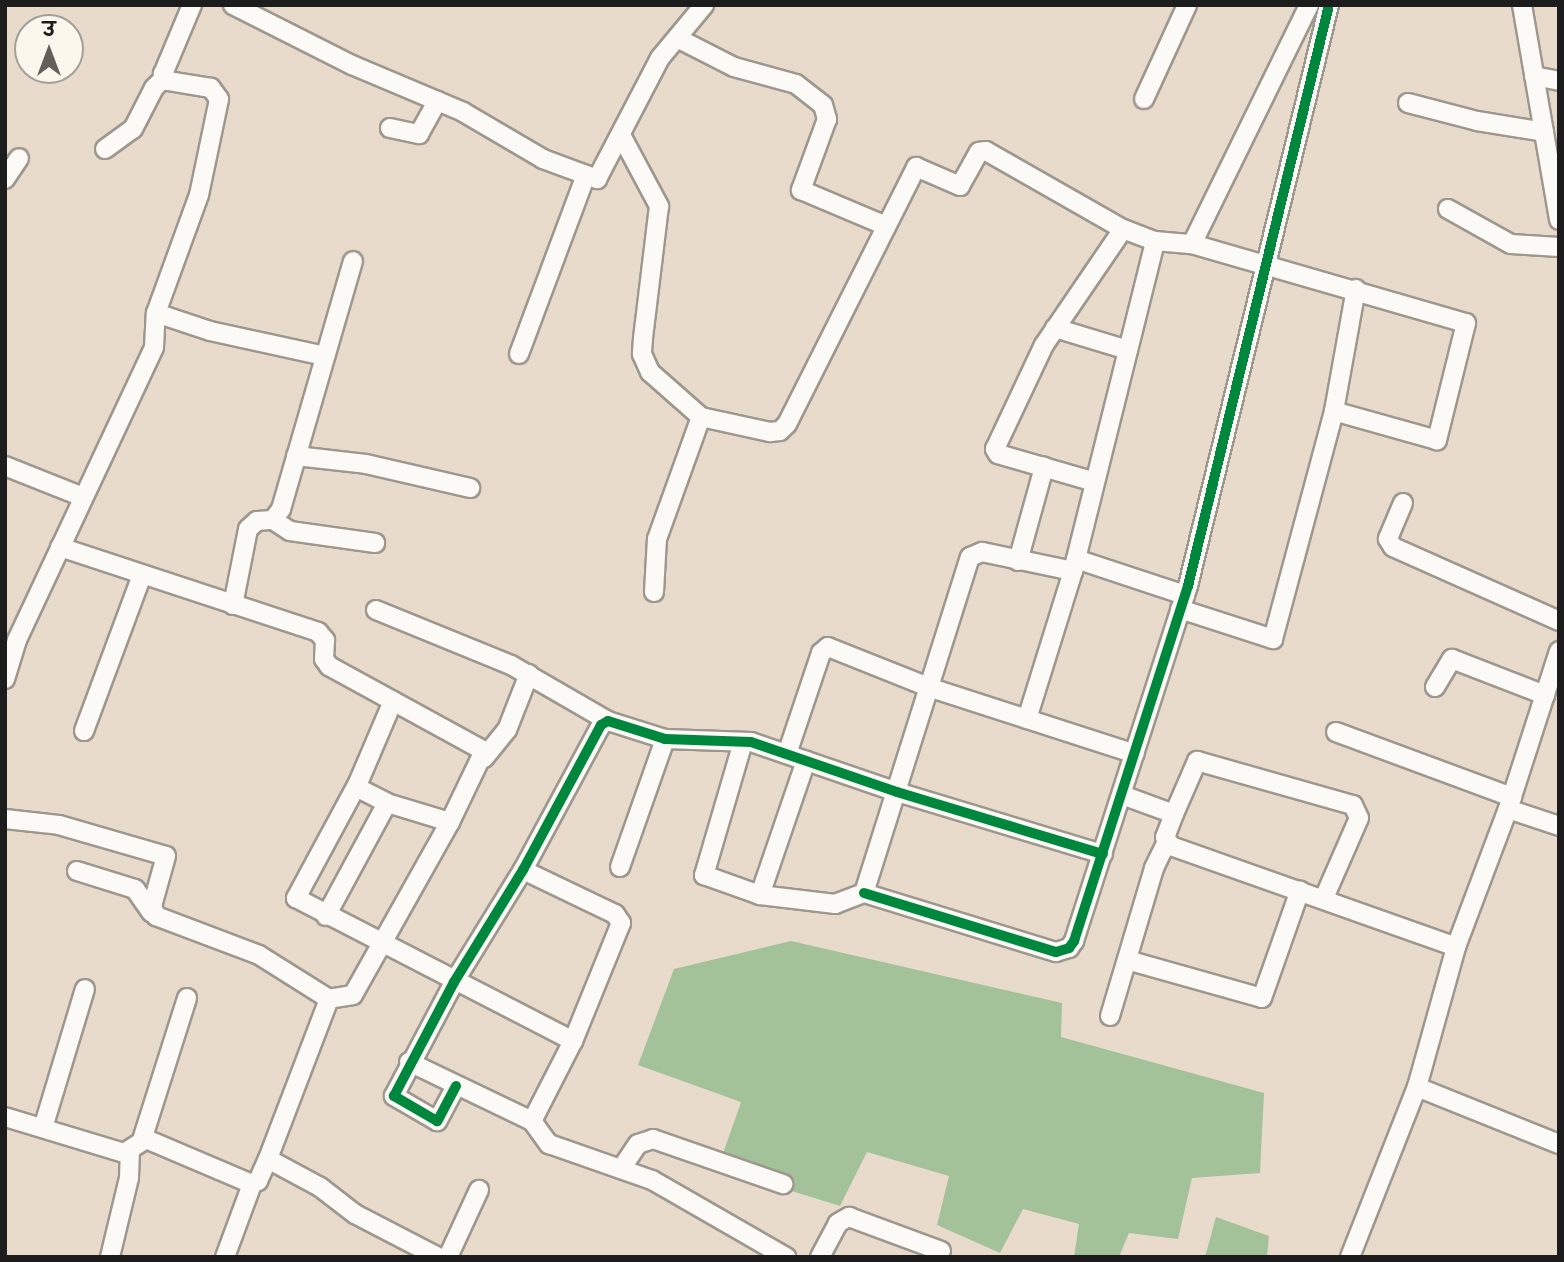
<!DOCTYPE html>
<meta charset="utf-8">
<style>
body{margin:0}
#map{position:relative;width:1564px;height:1262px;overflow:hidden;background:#e8dbcc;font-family:"Shantell Sans","Playpen Sans Deva",sans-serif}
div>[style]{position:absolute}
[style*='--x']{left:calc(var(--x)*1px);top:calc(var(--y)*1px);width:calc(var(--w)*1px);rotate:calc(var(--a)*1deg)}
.forest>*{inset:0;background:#a3c29a}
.roads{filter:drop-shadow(2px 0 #9e978e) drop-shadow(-2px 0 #9e978e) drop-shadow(0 2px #9e978e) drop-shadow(0 -2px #9e978e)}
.minor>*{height:18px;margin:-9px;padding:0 9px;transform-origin:9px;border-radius:9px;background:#fcfaf7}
.cycleway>*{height:10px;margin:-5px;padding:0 5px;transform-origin:5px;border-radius:5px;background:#00873e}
span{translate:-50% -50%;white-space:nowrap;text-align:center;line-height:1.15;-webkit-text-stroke:7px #fbf7ec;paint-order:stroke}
.frame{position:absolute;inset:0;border:7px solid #1c1c1c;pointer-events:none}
.north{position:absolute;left:14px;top:14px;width:70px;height:70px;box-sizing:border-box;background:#fbf7ec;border:2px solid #a29f99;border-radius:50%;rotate:0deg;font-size:19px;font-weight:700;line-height:28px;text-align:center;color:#1c1c1c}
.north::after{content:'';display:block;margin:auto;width:24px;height:32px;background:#635f5a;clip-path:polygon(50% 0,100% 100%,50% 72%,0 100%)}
</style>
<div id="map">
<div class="forest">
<i style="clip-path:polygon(791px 941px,1062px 1003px,1061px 1037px,1264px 1093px,1260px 1173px,1192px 1178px,1178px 1239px,1129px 1233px,1119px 1257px,1074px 1257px,1079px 1224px,1023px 1209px,1000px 1253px,937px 1225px,949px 1176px,867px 1152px,840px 1206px,718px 1168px,741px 1102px,638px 1065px,674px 969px)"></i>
<i style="clip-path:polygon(1216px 1217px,1269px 1236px,1267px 1257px,1205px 1257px)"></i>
</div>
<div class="roads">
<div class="minor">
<i style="--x:233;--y:5;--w:133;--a:26.8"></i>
<i style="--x:352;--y:65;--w:121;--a:22.9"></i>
<i style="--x:463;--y:112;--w:93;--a:30.4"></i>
<i style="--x:543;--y:159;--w:58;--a:20.3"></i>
<i style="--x:597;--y:179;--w:136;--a:-62.5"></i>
<i style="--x:660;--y:58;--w:69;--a:-50.3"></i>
<i style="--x:1522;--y:5;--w:218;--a:80.2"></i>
<i style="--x:677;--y:38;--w:64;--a:27"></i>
<i style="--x:734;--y:67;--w:64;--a:15.3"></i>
<i style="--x:796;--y:84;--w:34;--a:38"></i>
<i style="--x:823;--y:105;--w:15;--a:74"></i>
<i style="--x:827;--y:119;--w:76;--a:110.1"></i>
<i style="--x:801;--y:190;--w:90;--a:22.9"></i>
<i style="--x:1534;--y:76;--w:25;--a:11"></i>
<i style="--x:1144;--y:99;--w:103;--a:-65.4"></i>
<i style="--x:1408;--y:103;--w:71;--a:14.6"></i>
<i style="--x:1477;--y:121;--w:68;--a:9.3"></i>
<i style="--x:390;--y:128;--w:30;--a:12"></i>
<i style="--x:419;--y:134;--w:38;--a:-61"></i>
<i style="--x:621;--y:135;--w:81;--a:61.8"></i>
<i style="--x:659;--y:206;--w:133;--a:96.9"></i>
<i style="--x:643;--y:338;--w:16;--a:94"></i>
<i style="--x:642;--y:354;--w:20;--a:66"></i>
<i style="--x:650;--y:372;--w:68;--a:41.4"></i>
<i style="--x:701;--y:417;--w:71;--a:12.3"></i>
<i style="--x:770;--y:432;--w:10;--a:-6"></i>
<i style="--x:780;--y:431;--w:10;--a:-45"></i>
<i style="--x:787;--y:424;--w:288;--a:-63.3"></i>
<i style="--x:916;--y:167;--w:48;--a:23.4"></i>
<i style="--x:960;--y:186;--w:39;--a:-61"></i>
<i style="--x:979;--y:152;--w:7;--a:-8"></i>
<i style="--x:986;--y:151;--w:158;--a:29.7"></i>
<i style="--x:1123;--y:229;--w:34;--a:21"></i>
<i style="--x:105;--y:149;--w:34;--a:-36"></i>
<i style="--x:133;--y:129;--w:46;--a:-62.9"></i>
<i style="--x:154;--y:88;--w:13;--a:-45"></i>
<i style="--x:5;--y:179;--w:25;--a:-56"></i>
<i style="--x:1448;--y:209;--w:72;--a:29.1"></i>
<i style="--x:1511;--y:244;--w:48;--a:3.6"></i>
<i style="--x:1192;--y:244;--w:285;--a:16.1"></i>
<i style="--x:1466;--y:323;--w:121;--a:103.9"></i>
<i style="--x:1437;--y:440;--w:107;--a:-164.3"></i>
<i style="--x:156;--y:313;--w:57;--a:18.4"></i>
<i style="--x:210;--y:331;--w:118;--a:12.3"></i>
<i style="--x:1055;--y:328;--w:76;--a:16.8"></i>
<i style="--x:519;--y:354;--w:191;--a:-69.5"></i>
<i style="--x:296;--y:456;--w:70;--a:6.5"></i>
<i style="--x:366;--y:464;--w:107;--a:13"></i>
<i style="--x:5;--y:466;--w:84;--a:21.7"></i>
<i style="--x:1095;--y:482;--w:101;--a:-163.9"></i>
<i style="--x:998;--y:454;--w:6;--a:-121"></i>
<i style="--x:995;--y:449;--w:115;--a:-64.8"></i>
<i style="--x:1044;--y:345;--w:140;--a:-55.7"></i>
<i style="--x:1403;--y:503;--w:39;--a:113"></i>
<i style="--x:1388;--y:539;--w:9;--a:58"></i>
<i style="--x:1393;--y:547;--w:182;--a:24"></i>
<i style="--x:273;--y:520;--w:20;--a:33"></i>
<i style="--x:290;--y:531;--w:86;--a:8"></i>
<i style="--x:60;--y:547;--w:272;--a:18.2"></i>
<i style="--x:318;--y:632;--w:11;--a:49"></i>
<i style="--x:325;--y:640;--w:19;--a:93"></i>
<i style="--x:324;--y:659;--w:9;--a:54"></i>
<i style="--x:329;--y:666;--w:177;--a:28.7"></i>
<i style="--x:484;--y:751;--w:79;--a:115.6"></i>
<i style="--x:450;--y:822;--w:198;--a:119.3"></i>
<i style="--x:353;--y:995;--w:24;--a:171"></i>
<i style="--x:1076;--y:559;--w:115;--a:18.3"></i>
<i style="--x:1018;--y:561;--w:98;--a:-74.5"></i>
<i style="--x:654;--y:592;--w:53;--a:-86.8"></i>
<i style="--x:657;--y:539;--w:130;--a:-70.2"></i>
<i style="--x:233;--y:605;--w:77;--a:-78.8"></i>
<i style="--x:248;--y:529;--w:12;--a:-42"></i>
<i style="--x:257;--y:521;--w:16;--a:-4"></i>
<i style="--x:273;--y:520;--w:14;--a:-54"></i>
<i style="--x:281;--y:509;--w:258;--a:-73.8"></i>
<i style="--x:1180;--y:609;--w:98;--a:17.9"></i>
<i style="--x:1273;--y:639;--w:236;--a:-75"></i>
<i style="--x:1334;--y:411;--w:124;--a:-79.8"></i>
<i style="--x:376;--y:610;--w:146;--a:22.2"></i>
<i style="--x:511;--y:665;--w:112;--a:30"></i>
<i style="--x:5;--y:679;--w:41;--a:-72.9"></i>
<i style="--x:17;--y:640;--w:323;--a:-64.9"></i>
<i style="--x:154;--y:347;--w:34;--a:-87"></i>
<i style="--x:156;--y:313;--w:126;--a:-70"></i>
<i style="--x:199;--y:195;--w:98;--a:-78.2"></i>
<i style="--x:219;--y:99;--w:14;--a:-126"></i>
<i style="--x:211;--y:88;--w:44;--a:-170.8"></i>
<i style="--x:168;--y:81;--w:9;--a:-126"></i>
<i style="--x:163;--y:74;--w:75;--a:-67.2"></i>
<i style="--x:1435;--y:687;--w:33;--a:-59"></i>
<i style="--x:1452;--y:659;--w:100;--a:21.2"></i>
<i style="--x:393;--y:701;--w:89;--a:113.1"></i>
<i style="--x:358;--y:783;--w:131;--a:118.3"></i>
<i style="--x:296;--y:898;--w:312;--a:27.3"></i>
<i style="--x:1027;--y:719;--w:155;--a:-72.7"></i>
<i style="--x:84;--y:731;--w:166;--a:-69.6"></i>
<i style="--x:1336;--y:732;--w:188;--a:20.3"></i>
<i style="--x:743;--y:742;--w:139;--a:106.3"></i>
<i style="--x:704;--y:875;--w:59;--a:19.7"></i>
<i style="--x:760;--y:895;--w:76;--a:6.8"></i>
<i style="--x:835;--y:904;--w:31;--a:-21"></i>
<i style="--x:787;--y:754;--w:107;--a:-71.4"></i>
<i style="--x:821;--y:653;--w:9;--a:-41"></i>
<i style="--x:828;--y:647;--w:111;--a:21.7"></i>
<i style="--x:931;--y:688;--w:214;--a:17.9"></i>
<i style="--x:484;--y:758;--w:36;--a:-51"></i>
<i style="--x:507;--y:730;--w:60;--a:-68.6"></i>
<i style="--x:356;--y:787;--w:35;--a:27"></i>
<i style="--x:387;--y:803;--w:66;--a:16.8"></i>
<i style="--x:1122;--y:795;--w:55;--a:20.1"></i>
<i style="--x:1174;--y:814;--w:25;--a:111"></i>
<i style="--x:1165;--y:837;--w:11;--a:56"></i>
<i style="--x:1171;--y:846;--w:302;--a:19.5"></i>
<i style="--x:1508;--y:809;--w:54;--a:18.4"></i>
<i style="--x:1174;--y:814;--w:58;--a:-66.5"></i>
<i style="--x:1197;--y:761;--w:162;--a:15.8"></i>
<i style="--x:1353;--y:805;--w:14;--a:65"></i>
<i style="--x:1359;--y:818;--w:87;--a:113.6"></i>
<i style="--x:5;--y:819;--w:54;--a:6.3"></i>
<i style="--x:59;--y:825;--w:111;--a:16.2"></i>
<i style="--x:166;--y:856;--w:52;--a:105.6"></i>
<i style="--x:152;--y:906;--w:11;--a:68"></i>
<i style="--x:156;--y:916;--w:110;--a:20.7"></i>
<i style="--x:259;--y:955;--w:83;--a:32.2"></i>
<i style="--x:329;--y:999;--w:171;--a:110.9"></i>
<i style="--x:620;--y:867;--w:136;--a:-70.6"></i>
<i style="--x:523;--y:870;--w:102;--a:25.6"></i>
<i style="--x:615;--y:914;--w:11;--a:56"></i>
<i style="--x:621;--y:923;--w:127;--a:112.1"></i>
<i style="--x:573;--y:1041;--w:90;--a:117.1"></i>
<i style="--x:77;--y:871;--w:61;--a:17.2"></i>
<i style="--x:135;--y:889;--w:29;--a:55"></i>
<i style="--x:864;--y:893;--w:201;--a:17.1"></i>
<i style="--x:1056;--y:952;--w:14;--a:-17"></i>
<i style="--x:1069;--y:948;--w:9;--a:-54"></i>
<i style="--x:1074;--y:941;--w:373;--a:-72.2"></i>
<i style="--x:1188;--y:586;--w:598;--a:-76.36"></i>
<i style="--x:864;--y:893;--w:352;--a:-72.5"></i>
<i style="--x:970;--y:557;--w:13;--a:-23"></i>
<i style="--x:982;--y:552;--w:93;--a:11.8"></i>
<i style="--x:1073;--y:571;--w:340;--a:-76"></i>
<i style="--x:1155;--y:241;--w:37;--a:5"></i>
<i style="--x:1192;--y:244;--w:266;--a:-63.9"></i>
<i style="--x:760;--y:895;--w:142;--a:-71.1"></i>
<i style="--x:326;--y:916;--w:128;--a:-61.6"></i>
<i style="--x:1127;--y:960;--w:140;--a:15.7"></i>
<i style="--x:1262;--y:998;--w:114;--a:-70.6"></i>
<i style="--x:1110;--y:1016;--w:154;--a:-73.4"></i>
<i style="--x:1154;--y:868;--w:28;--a:-64"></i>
<i style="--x:409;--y:1062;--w:136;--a:25.6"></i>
<i style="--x:532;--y:1121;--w:29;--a:54"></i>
<i style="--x:549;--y:1144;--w:109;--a:19.3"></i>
<i style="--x:652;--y:1180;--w:155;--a:29.9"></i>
<i style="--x:456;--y:1086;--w:40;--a:118"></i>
<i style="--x:437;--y:1121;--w:50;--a:-149.8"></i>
<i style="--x:394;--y:1096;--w:129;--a:-62.2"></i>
<i style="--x:454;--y:982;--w:132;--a:-58.4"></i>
<i style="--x:523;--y:870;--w:165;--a:-61.7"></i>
<i style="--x:601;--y:725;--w:8;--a:-30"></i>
<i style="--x:608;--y:721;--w:60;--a:17.5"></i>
<i style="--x:665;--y:739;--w:86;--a:2"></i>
<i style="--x:751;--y:742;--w:154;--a:18.9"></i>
<i style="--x:897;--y:792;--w:215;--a:16.8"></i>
<i style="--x:1417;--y:1087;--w:153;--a:21.9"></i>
<i style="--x:5;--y:1117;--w:124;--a:16.8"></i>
<i style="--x:124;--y:1153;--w:26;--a:-32"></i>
<i style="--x:146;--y:1139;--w:115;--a:23"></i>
<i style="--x:252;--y:1184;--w:7;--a:-27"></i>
<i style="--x:258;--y:1181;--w:24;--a:-66"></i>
<i style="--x:268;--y:1159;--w:59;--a:28.3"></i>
<i style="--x:320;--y:1187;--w:44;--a:37.6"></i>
<i style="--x:355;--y:1214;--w:93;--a:27.4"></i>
<i style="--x:43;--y:1128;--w:145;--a:-73.2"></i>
<i style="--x:142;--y:1140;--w:149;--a:-72.4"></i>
<i style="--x:621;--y:1169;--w:30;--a:-56"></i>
<i style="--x:638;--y:1144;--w:16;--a:-18"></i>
<i style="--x:653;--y:1139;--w:138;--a:19.1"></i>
<i style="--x:110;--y:1257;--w:81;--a:-76.5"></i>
<i style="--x:129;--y:1178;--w:27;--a:-88"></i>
<i style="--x:225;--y:1257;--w:78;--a:-69.7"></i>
<i style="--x:448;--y:1257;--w:74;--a:-65.2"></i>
<i style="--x:820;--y:1257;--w:38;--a:-62"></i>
<i style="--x:838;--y:1223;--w:13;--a:-29"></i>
<i style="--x:849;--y:1217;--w:98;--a:20.3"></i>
<i style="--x:1350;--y:1257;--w:183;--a:-68.5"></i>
<i style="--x:1417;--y:1087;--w:145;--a:-74.4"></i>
<i style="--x:1456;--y:947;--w:147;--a:-69.4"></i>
<i style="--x:1508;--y:809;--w:166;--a:-72.1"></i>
</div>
</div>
<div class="cycleway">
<i style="--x:864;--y:893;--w:201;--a:17.1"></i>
<i style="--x:1056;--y:952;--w:14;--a:-17"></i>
<i style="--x:1069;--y:948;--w:9;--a:-54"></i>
<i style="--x:1074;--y:941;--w:373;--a:-72.2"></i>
<i style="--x:1188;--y:586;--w:598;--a:-76.36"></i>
<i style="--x:456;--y:1086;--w:40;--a:118"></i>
<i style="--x:437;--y:1121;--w:50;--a:-149.8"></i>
<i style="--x:394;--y:1096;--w:129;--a:-62.2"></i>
<i style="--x:454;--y:982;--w:132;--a:-58.4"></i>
<i style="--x:523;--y:870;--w:165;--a:-61.7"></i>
<i style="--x:601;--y:725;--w:8;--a:-30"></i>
<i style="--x:608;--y:721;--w:60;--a:17.5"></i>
<i style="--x:665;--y:739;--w:86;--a:2"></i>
<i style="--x:751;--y:742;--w:154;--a:18.9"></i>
<i style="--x:897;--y:792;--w:215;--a:16.8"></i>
</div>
<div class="frame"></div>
<div class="north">उ</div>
</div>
